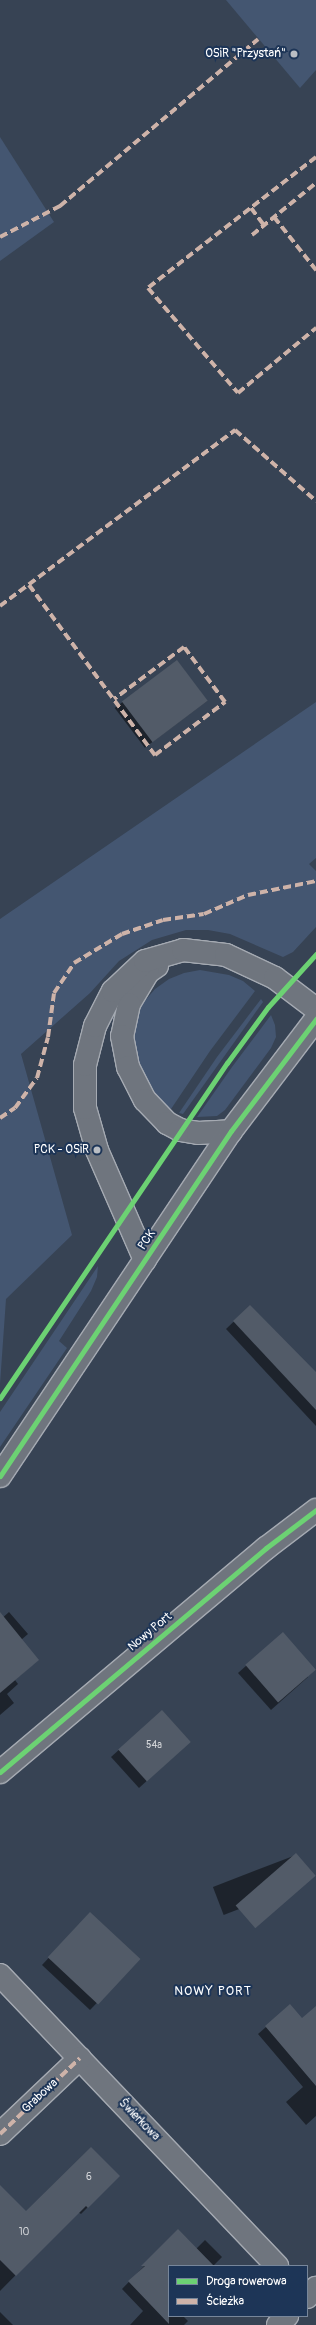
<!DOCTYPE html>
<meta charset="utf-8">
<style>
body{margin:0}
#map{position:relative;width:316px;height:2325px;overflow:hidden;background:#374354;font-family:Pangolin,sans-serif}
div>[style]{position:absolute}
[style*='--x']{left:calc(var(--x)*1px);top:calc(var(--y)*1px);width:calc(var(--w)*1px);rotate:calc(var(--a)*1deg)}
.green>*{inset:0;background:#445671}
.shadow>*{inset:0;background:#0007;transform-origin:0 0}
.building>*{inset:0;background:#525b68;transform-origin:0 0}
.roads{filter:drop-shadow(1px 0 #a5aab2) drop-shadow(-1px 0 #a5aab2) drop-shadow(0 1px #a5aab2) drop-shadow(0 -1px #a5aab2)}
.minor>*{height:22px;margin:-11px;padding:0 11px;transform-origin:11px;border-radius:11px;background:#6f757e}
.quiet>*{height:4px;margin-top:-2px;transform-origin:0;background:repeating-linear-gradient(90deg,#ceb3a9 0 8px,transparent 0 12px)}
.cycleway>*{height:5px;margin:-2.5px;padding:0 2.5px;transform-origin:2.5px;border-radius:2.5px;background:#6cd273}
.dots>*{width:11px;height:11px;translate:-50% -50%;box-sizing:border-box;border:2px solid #1d3557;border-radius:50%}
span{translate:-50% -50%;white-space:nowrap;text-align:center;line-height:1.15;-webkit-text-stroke:4px #1d3557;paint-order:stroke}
.number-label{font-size:10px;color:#d4d6d9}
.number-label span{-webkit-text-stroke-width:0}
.poi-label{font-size:12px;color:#fff}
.right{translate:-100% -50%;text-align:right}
.street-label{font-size:12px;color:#fff}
.neighbourhood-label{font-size:13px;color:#fff;letter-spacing:1px}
.legend{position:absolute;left:168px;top:2265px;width:140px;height:52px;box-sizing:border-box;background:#1d3557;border:1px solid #77869a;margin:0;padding:5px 7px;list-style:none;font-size:12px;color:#fff}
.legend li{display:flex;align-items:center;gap:8px;height:20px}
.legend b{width:20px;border:1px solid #77869a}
</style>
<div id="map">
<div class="green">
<i style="clip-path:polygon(226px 0,316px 0,316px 70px,300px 88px)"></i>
<i style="clip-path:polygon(0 137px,54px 222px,0 261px)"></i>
<i style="clip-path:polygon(316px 702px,316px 858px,309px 864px,316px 871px,316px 927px,293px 952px,283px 957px,230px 934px,208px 930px,186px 930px,152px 940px,119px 961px,90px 993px,21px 1054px,72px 1235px,6px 1299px,0 1384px,0 919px)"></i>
<i style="clip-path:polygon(200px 970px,229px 975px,243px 981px,255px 991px,210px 1051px,171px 1109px,154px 1098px,143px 1085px,132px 1037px,136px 1017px,143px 1003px,155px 989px,169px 979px,184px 973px)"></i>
<i style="clip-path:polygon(261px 999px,263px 1002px,183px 1114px,179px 1113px,217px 1057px)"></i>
<i style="clip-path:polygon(271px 1015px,275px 1025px,276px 1037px,271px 1048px,225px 1110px,217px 1116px,197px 1117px,232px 1067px)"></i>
<i style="clip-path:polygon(98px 1266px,97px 1277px,91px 1291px,59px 1341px,67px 1348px,0 1447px,0 1412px)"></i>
</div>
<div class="shadow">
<i style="left:177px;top:661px;width:50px;height:78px;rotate:53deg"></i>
<i style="clip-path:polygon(250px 1306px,316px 1374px,316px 1426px,226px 1329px)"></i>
<i style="clip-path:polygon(9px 1612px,28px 1634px,21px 1640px,38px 1660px,15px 1680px,18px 1684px,7px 1694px,14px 1703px,0 1715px,0 1620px)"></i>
<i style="clip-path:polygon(283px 1633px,308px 1677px,271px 1710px,238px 1673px)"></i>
<i style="clip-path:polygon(162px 1711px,182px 1749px,139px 1788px,111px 1757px)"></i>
<i style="left:296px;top:1855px;width:30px;height:89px;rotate:69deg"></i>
<i style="clip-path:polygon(83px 1921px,139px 1959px,90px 2010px,42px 1965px)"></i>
<i style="clip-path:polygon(290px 2006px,302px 2019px,316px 2007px,316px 2116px,306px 2125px,286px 2102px,303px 2087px,258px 2034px)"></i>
<i style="clip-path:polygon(119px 2176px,81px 2214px,78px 2212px,0 2291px,0 2203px,26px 2213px)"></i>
<i style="clip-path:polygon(178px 2231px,196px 2249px,205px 2240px,222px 2257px,213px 2266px,169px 2266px,169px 2316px,183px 2316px,188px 2321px,184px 2325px,130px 2325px,143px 2311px,122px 2289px)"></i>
<i style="clip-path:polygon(0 2312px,13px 2325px,0 2325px)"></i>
</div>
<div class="building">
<i style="left:177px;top:660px;width:51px;height:69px;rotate:53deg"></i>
<i style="clip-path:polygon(250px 1305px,316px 1372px,316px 1410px,233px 1321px)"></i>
<i style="clip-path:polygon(0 1612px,39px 1660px,0 1693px)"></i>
<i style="left:283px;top:1632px;width:50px;height:50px;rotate:49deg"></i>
<i style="left:162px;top:1710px;width:43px;height:59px;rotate:48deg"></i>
<i style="left:296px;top:1853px;width:30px;height:80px;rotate:49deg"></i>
<i style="left:90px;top:1912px;width:69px;height:62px;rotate:43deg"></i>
<i style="clip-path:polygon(290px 2004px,302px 2018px,316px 2006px,316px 2086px,265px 2026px)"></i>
<i style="clip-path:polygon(91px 2147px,120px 2176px,88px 2208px,86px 2206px,16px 2276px,0 2260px,0 2185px,26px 2211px)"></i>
<i style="clip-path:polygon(178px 2229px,214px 2266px,169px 2266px,169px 2324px,128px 2281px,145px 2266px,141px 2266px)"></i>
</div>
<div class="roads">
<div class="minor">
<i style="--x:157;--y:966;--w:11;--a:146"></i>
<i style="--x:148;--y:972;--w:37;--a:121"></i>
<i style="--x:129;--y:1004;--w:33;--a:102"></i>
<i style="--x:122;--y:1036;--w:32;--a:79"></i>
<i style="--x:128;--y:1067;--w:37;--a:63"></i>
<i style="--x:145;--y:1100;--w:32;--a:46"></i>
<i style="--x:167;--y:1123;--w:15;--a:28"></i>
<i style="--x:180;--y:1130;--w:18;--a:9"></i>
<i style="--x:198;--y:1133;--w:33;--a:-3"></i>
<i style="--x:145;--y:1260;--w:120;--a:-113.6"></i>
<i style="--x:97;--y:1150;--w:44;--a:-105.9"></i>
<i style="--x:85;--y:1108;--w:43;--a:-90"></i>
<i style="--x:85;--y:1065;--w:40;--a:-75.6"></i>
<i style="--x:95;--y:1026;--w:39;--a:-63"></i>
<i style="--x:113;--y:991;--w:44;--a:-43.2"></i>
<i style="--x:145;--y:961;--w:40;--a:-16"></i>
<i style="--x:183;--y:950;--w:43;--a:6.6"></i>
<i style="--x:226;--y:955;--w:54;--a:25.1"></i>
<i style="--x:275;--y:978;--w:51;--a:37.1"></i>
<i style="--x:0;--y:1476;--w:415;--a:-56.2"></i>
<i style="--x:231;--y:1131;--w:141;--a:-52.8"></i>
<i style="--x:0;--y:1772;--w:348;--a:-40.1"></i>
<i style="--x:266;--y:1548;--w:63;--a:-37.2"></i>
<i style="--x:0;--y:1975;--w:402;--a:46.4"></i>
<i style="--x:0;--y:2134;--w:110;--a:-43.5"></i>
<i style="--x:307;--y:2297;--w:13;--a:-45"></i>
<i style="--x:278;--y:2325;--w:13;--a:-45"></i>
</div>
</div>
<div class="quiet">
<i style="--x:316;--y:157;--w:213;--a:142.1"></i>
<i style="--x:148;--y:288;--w:138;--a:49.4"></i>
<i style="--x:238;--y:393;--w:102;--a:-39.8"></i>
<i style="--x:251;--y:208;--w:21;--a:53"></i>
<i style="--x:274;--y:217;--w:68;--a:51.6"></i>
<i style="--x:252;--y:235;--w:82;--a:-39.1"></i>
<i style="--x:0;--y:237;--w:68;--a:-27.3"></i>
<i style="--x:60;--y:206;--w:259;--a:-40.1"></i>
<i style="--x:29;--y:585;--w:212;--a:53.5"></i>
<i style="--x:155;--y:755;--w:88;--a:-37.1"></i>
<i style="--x:225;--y:702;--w:69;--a:-126.7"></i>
<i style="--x:184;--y:647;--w:87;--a:143.4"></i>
<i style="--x:0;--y:606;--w:294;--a:-36.8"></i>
<i style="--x:235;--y:430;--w:108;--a:41.2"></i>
<i style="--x:0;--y:1118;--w:18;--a:-34"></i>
<i style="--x:15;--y:1108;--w:37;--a:-54"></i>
<i style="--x:37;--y:1078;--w:42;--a:-75"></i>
<i style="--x:48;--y:1037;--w:44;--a:-82.2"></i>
<i style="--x:54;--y:993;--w:36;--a:-56"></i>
<i style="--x:74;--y:963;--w:56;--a:-31.1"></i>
<i style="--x:122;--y:934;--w:43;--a:-18.9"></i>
<i style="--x:163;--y:920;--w:41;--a:-8.3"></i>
<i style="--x:204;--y:914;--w:48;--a:-23.4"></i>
<i style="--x:248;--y:895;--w:69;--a:-11.6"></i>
<i style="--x:0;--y:2134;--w:110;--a:-43.5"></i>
</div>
<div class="cycleway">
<i style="--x:0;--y:1398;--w:405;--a:-55.9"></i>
<i style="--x:227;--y:1063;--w:69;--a:-53.8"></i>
<i style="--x:268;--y:1007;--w:72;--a:-47.8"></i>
<i style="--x:0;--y:1476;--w:415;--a:-56.2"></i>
<i style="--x:231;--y:1131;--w:141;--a:-52.8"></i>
<i style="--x:0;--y:1772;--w:348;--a:-40.1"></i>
<i style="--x:266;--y:1548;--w:63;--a:-37.2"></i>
</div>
<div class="dots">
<i style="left:294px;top:54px;background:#b9bdc3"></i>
<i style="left:97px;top:1150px;background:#b9bdc3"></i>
</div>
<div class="number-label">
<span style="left:154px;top:1746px">54a</span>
<span style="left:89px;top:2178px">6</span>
<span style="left:24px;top:2233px">10</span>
</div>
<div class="poi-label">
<span class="right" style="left:286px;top:54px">OSiR "Przystań"</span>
<span class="right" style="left:89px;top:1150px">PCK - OSiR</span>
</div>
<div class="street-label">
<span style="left:147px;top:1240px;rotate:-56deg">PCK</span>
<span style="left:150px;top:1632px;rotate:-40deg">Nowy Port</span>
<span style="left:40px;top:2096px;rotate:-43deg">Grabowa</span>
<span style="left:139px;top:2120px;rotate:46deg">Świerkowa</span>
</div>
<div class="neighbourhood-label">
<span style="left:213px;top:1991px">NOWY PORT</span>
</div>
<ul class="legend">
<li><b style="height:5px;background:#6cd273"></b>Droga rowerowa</li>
<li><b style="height:5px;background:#ceb3a9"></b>Ścieżka</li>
</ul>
</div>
